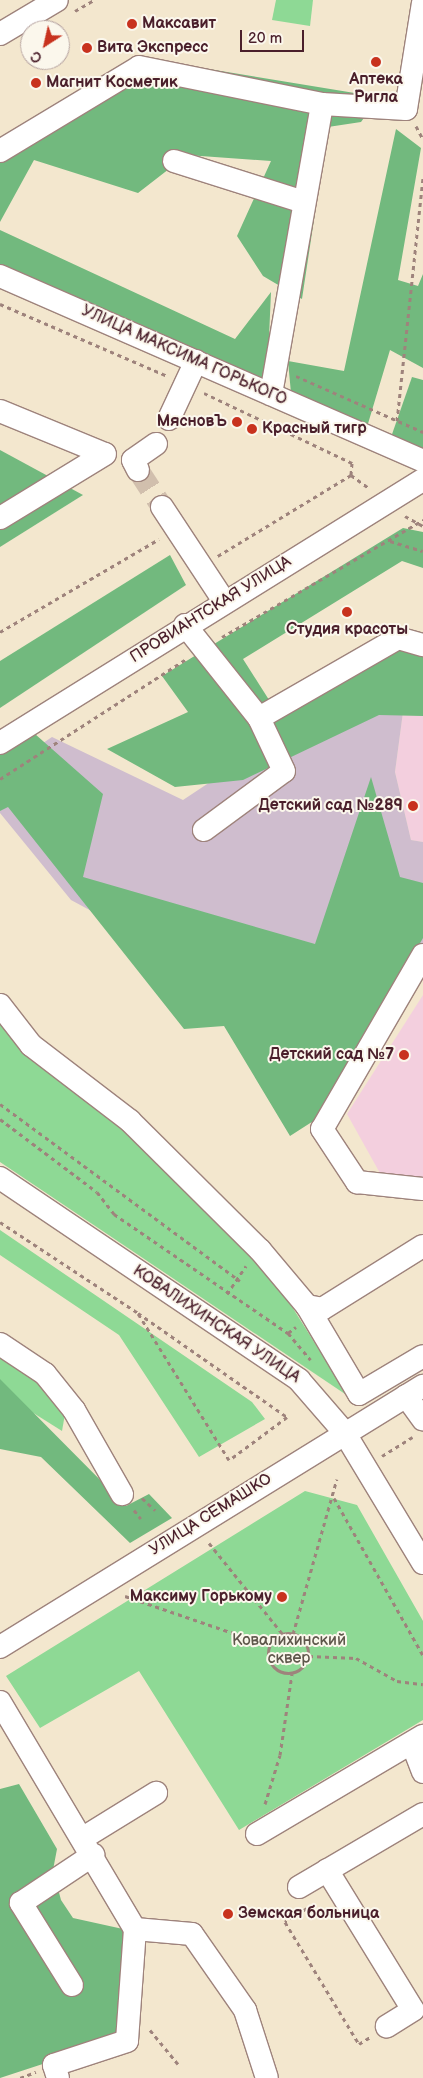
<!DOCTYPE html>
<meta charset="utf-8">
<style>
body{margin:0}
#map{position:relative;width:423px;height:2078px;overflow:hidden;background:#f3e7ce;font-family:"Balsamiq Sans",sans-serif}
div>[style]{position:absolute}
[style*='--x']{left:calc(var(--x)*1px);top:calc(var(--y)*1px);width:calc(var(--w)*1px);rotate:calc(var(--a)*1deg)}
.built>*{inset:0;background:#f3cfde}
.industrial>*{inset:0;background:#cfbdce}
.green>*{inset:0;background:#8ed995}
.forest>*{inset:0;background:#72b97e}
.minor-tunnel>*{height:22px;margin-top:-11px;transform-origin:0;background:repeating-linear-gradient(90deg,#d1bfad 0 22px,transparent 0 33px)}
.path>*{height:3px;margin-top:-1.5px;transform-origin:0;background:repeating-linear-gradient(90deg,#9e837c 0 4px,transparent 0 8px)}
.path>.ring{margin:-1.5px;padding:0;box-sizing:content-box;background:none;border:3px solid #9e837c;border-radius:50%}
.roads{filter:drop-shadow(1px 0 #9e837c) drop-shadow(-1px 0 #9e837c) drop-shadow(0 1px #9e837c) drop-shadow(0 -1px #9e837c)}
.minor>*{height:22px;margin:-11px;padding:0 11px;transform-origin:11px;border-radius:11px;background:#fff}
.dots>*{width:14px;height:14px;translate:-50% -50%;box-sizing:border-box;border:2px solid #fbf7ec;border-radius:50%}
span{translate:-50% -50%;white-space:nowrap;text-align:center;line-height:1.15;-webkit-text-stroke:4px #fbf7ec;paint-order:stroke}
.poi-label{font-size:16px;color:#4a1f2b;font-weight:700}
.left{translate:0 -50%;text-align:left}
.right{translate:-100% -50%;text-align:right}
.street-label{font-size:16px;color:#4a1f2b}
.park-label{font-size:16px;color:#5e574b}
.north{position:absolute;left:20px;top:20px;width:50px;height:50px;box-sizing:border-box;background:#fbf7ec;border:1px solid #b4a19f;border-radius:50%;rotate:215deg;font-size:14px;font-weight:700;line-height:20px;text-align:center;color:#4a1f2b}
.north::after{content:'';display:block;margin:auto;width:18px;height:22px;background:#c8321e;clip-path:polygon(50% 0,100% 100%,50% 72%,0 100%)}
.scale{position:absolute;left:240px;top:30px;width:64px;height:22px;box-sizing:border-box;border:2px solid #4a1f2b;border-top:0;padding-left:6px;font-size:15px;line-height:18px;white-space:nowrap;color:#4a1f2b;-webkit-text-stroke:4px #fbf7ec;paint-order:stroke}
</style>
<div id="map">
<div class="built">
<i style="clip-path:polygon(423px 711px,423px 842px,411px 840px,395px 772px,403px 712px)"></i>
<i style="clip-path:polygon(423px 995px,423px 1177px,399px 1183px,381px 1175px,347px 1114px)"></i>
</div>
<div class="industrial">
<i style="clip-path:polygon(376px 709px,403px 712px,395px 772px,411px 840px,423px 842px,423px 945px,297px 1022px,71px 900px,0 813px,0 772px,52px 737px,183px 800px,284px 733px)"></i>
</div>
<div class="green">
<i style="clip-path:polygon(276px 0,313px 0,310px 26px,272px 20px)"></i>
<i style="clip-path:polygon(0 1019px,157px 1151px,279px 1286px,348px 1396px,0 1162px)"></i>
<i style="clip-path:polygon(0 1230px,252px 1402px,265px 1419px,199px 1457px,119px 1335px,0 1255px)"></i>
<i style="clip-path:polygon(0 1356px,42px 1385px,65px 1414px,62px 1431px,0 1392px)"></i>
<i style="clip-path:polygon(305px 1491px,357px 1505px,423px 1621px,423px 1720px,239px 1830px,139px 1671px,40px 1728px,6px 1676px)"></i>
</div>
<div class="forest">
<i style="clip-path:polygon(142px 58px,379px 97px,361px 122px,328px 127px,302px 299px,263px 276px,237px 236px,271px 161px,187px 155px,138px 193px,34px 160px,0 222px,0 153px)"></i>
<i style="clip-path:polygon(396px 129px,421px 148px,398px 280px,418px 286px,423px 274px,423px 368px,390px 350px,367px 427px,291px 393px,288px 361px,344px 371px)"></i>
<i style="clip-path:polygon(0 230px,235px 339px,271px 292px,267px 383px,0 266px)"></i>
<i style="clip-path:polygon(412px 377px,423px 380px,423px 453px,390px 440px)"></i>
<i style="clip-path:polygon(0 450px,83px 495px,0 547px)"></i>
<i style="clip-path:polygon(403px 528px,423px 532px,423px 568px,402px 561px,243px 659px,271px 703px,390px 632px,423px 643px,423px 716px,379px 715px,243px 780px,175px 787px,107px 749px,188px 712px,162px 676px)"></i>
<i style="clip-path:polygon(170px 555px,186px 585px,0 708px,0 661px)"></i>
<i style="clip-path:polygon(35px 734px,103px 794px,83px 877px,315px 944px,371px 777px,400px 877px,423px 883px,423px 938px,318px 1118px,290px 1136px,224px 1026px,184px 1029px,8px 807px,0 811px,0 755px)"></i>
<i style="clip-path:polygon(0 1379px,126px 1506px,149px 1494px,172px 1518px,130px 1543px,41px 1457px,0 1449px)"></i>
<i style="clip-path:polygon(19px 1784px,57px 1849px,53px 1870px,61px 1900px,73px 1918px,132px 1931px,122px 2038px,0 2078px,0 1789px)"></i>
</div>
<div class="minor-tunnel">
<i style="--x:138;--y:470;--w:44;--a:57"></i>
</div>
<div class="path">
<i style="--x:75;--y:11;--w:22;--a:-30"></i>
<i style="--x:416;--y:126;--w:15;--a:62"></i>
<i style="--x:0;--y:304;--w:182;--a:23.3"></i>
<i style="--x:296;--y:376;--w:139;--a:23.8"></i>
<i style="--x:204;--y:393;--w:164;--a:25.3"></i>
<i style="--x:352;--y:463;--w:12;--a:95"></i>
<i style="--x:351;--y:475;--w:156;--a:148.7"></i>
<i style="--x:397;--y:421;--w:245;--a:-83.9"></i>
<i style="--x:351;--y:475;--w:22;--a:36"></i>
<i style="--x:405;--y:516;--w:21;--a:29"></i>
<i style="--x:390;--y:541;--w:34;--a:17"></i>
<i style="--x:0;--y:632;--w:184;--a:-30.3"></i>
<i style="--x:222;--y:637;--w:233;--a:-30.2"></i>
<i style="--x:0;--y:779;--w:221;--a:-32.8"></i>
<i style="--x:0;--y:1104;--w:298;--a:36.4"></i>
<i style="--x:0;--y:1119;--w:121;--a:37"></i>
<i style="--x:97;--y:1192;--w:28;--a:52"></i>
<i style="--x:114;--y:1214;--w:211;--a:34.4"></i>
<i style="--x:288;--y:1333;--w:35;--a:50"></i>
<i style="--x:0;--y:1222;--w:165;--a:33.4"></i>
<i style="--x:138;--y:1313;--w:182;--a:34.9"></i>
<i style="--x:287;--y:1417;--w:72;--a:143.4"></i>
<i style="--x:229;--y:1460;--w:173;--a:-121.8"></i>
<i style="--x:227;--y:1294;--w:34;--a:-56"></i>
<i style="--x:288;--y:1333;--w:10;--a:-37"></i>
<i style="--x:382;--y:1456;--w:36;--a:-32"></i>
<i style="--x:142;--y:1498;--w:18;--a:43"></i>
<i style="--x:334;--y:1498;--w:180;--a:60.5"></i>
<i style="--x:134;--y:1510;--w:11;--a:52"></i>
<i style="--x:209;--y:1543;--w:116;--a:51"></i>
<i style="--x:125;--y:1596;--w:151;--a:18.9"></i>
<i class="ring" style="left:268px;top:1633px;width:37px;height:37px"></i>
<i style="--x:293;--y:1634;--w:161;--a:-74.2"></i>
<i style="--x:309;--y:1656;--w:47;--a:2.4"></i>
<i style="--x:356;--y:1658;--w:47;--a:29.3"></i>
<i style="--x:397;--y:1681;--w:26;--a:7"></i>
<i style="--x:265;--y:1804;--w:51;--a:-73"></i>
<i style="--x:280;--y:1755;--w:82;--a:-81.6"></i>
<i style="--x:307;--y:1908;--w:26;--a:148"></i>
<i style="--x:285;--y:1922;--w:143;--a:58.8"></i>
<i style="--x:359;--y:2044;--w:13;--a:-32"></i>
<i style="--x:150;--y:2030;--w:44;--a:50.5"></i>
<i style="--x:20;--y:2078;--w:17;--a:-21"></i>
</div>
<div class="roads">
<div class="minor">
<i style="--x:0;--y:34;--w:66;--a:-30.8"></i>
<i style="--x:0;--y:151;--w:162;--a:-31.1"></i>
<i style="--x:139;--y:67;--w:187;--a:11.4"></i>
<i style="--x:174;--y:161;--w:136;--a:17.5"></i>
<i style="--x:0;--y:276;--w:462;--a:23.6"></i>
<i style="--x:271;--y:394;--w:294;--a:-80"></i>
<i style="--x:322;--y:104;--w:84;--a:3.4"></i>
<i style="--x:406;--y:109;--w:107;--a:-80.9"></i>
<i style="--x:0;--y:411;--w:113;--a:22.3"></i>
<i style="--x:105;--y:454;--w:123;--a:148.6"></i>
<i style="--x:169;--y:419;--w:64;--a:-65"></i>
<i style="--x:138;--y:470;--w:11;--a:-117"></i>
<i style="--x:133;--y:460;--w:28;--a:-35"></i>
<i style="--x:162;--y:507;--w:113;--a:56.6"></i>
<i style="--x:185;--y:625;--w:119;--a:51.5"></i>
<i style="--x:259;--y:718;--w:160;--a:-29.9"></i>
<i style="--x:398;--y:638;--w:26;--a:16"></i>
<i style="--x:0;--y:743;--w:498;--a:-31.9"></i>
<i style="--x:204;--y:830;--w:99;--a:-36.4"></i>
<i style="--x:284;--y:771;--w:59;--a:-115.3"></i>
<i style="--x:423;--y:955;--w:201;--a:120.1"></i>
<i style="--x:322;--y:1129;--w:64;--a:56.6"></i>
<i style="--x:357;--y:1182;--w:66;--a:6.1"></i>
<i style="--x:0;--y:1005;--w:51;--a:52.2"></i>
<i style="--x:31;--y:1045;--w:125;--a:37.5"></i>
<i style="--x:130;--y:1121;--w:183;--a:44.8"></i>
<i style="--x:260;--y:1250;--w:73;--a:50"></i>
<i style="--x:307;--y:1306;--w:15;--a:11"></i>
<i style="--x:322;--y:1309;--w:119;--a:-32"></i>
<i style="--x:0;--y:1178;--w:361;--a:34"></i>
<i style="--x:299;--y:1380;--w:69;--a:49.1"></i>
<i style="--x:344;--y:1432;--w:153;--a:58.9"></i>
<i style="--x:307;--y:1306;--w:102;--a:59.4"></i>
<i style="--x:359;--y:1394;--w:74;--a:-30.7"></i>
<i style="--x:0;--y:1344;--w:54;--a:33.7"></i>
<i style="--x:45;--y:1374;--w:46;--a:51.1"></i>
<i style="--x:74;--y:1410;--w:97;--a:60.3"></i>
<i style="--x:406;--y:1396;--w:29;--a:54"></i>
<i style="--x:0;--y:1647;--w:497;--a:-31.7"></i>
<i style="--x:0;--y:1702;--w:264;--a:59.3"></i>
<i style="--x:135;--y:1929;--w:112;--a:94.1"></i>
<i style="--x:127;--y:2041;--w:77;--a:161.8"></i>
<i style="--x:54;--y:2065;--w:14;--a:73"></i>
<i style="--x:412;--y:1743;--w:31;--a:69"></i>
<i style="--x:257;--y:1834;--w:193;--a:-30.6"></i>
<i style="--x:83;--y:1838;--w:86;--a:-31.7"></i>
<i style="--x:327;--y:1870;--w:164;--a:58.4"></i>
<i style="--x:413;--y:2010;--w:31;--a:148"></i>
<i style="--x:299;--y:1887;--w:144;--a:-30.5"></i>
<i style="--x:135;--y:1929;--w:57;--a:5"></i>
<i style="--x:192;--y:1934;--w:93;--a:55.1"></i>
<i style="--x:245;--y:2010;--w:71;--a:72.1"></i>
<i style="--x:72;--y:1985;--w:97;--a:-121.9"></i>
<i style="--x:21;--y:1903;--w:87;--a:-33.7"></i>
</div>
</div>
<div class="dots">
<i style="left:132px;top:24px;background:#c8321e"></i>
<i style="left:87px;top:48px;background:#c8321e"></i>
<i style="left:376px;top:62px;background:#c8321e"></i>
<i style="left:36px;top:83px;background:#c8321e"></i>
<i style="left:237px;top:422px;background:#c8321e"></i>
<i style="left:252px;top:429px;background:#c8321e"></i>
<i style="left:347px;top:612px;background:#c8321e"></i>
<i style="left:413px;top:806px;background:#c8321e"></i>
<i style="left:404px;top:1055px;background:#c8321e"></i>
<i style="left:282px;top:1597px;background:#c8321e"></i>
<i style="left:228px;top:1914px;background:#c8321e"></i>
</div>
<div class="poi-label">
<span class="left" style="left:142px;top:24px">Максавит</span>
<span class="left" style="left:97px;top:48px">Вита Экспресс</span>
<span style="left:376px;top:89px">Аптека<br>Ригла</span>
<span class="left" style="left:46px;top:83px">Магнит Косметик</span>
<span class="right" style="left:227px;top:422px">МясновЪ</span>
<span class="left" style="left:262px;top:429px">Красный тигр</span>
<span style="left:347px;top:630px">Студия красоты</span>
<span class="right" style="left:403px;top:806px">Детский сад №289</span>
<span class="right" style="left:394px;top:1055px">Детский сад №7</span>
<span class="right" style="left:272px;top:1597px">Максиму Горькому</span>
<span class="left" style="left:238px;top:1914px">Земская больница</span>
</div>
<div class="street-label">
<span style="left:184px;top:356px;rotate:24deg">УЛИЦА МАКСИМА ГОРЬКОГО</span>
<span style="left:211px;top:610px;rotate:-32deg">ПРОВИАНТСКАЯ УЛИЦА</span>
<span style="left:216px;top:1325px;rotate:34deg">КОВАЛИХИНСКАЯ УЛИЦА</span>
<span style="left:211px;top:1515px;rotate:-32deg">УЛИЦА СЕМАШКО</span>
</div>
<div class="park-label">
<span style="left:289px;top:1650px">Ковалихинский<br>сквер</span>
</div>
<div class="north">С</div>
<div class="scale">20 m</div>
</div>
